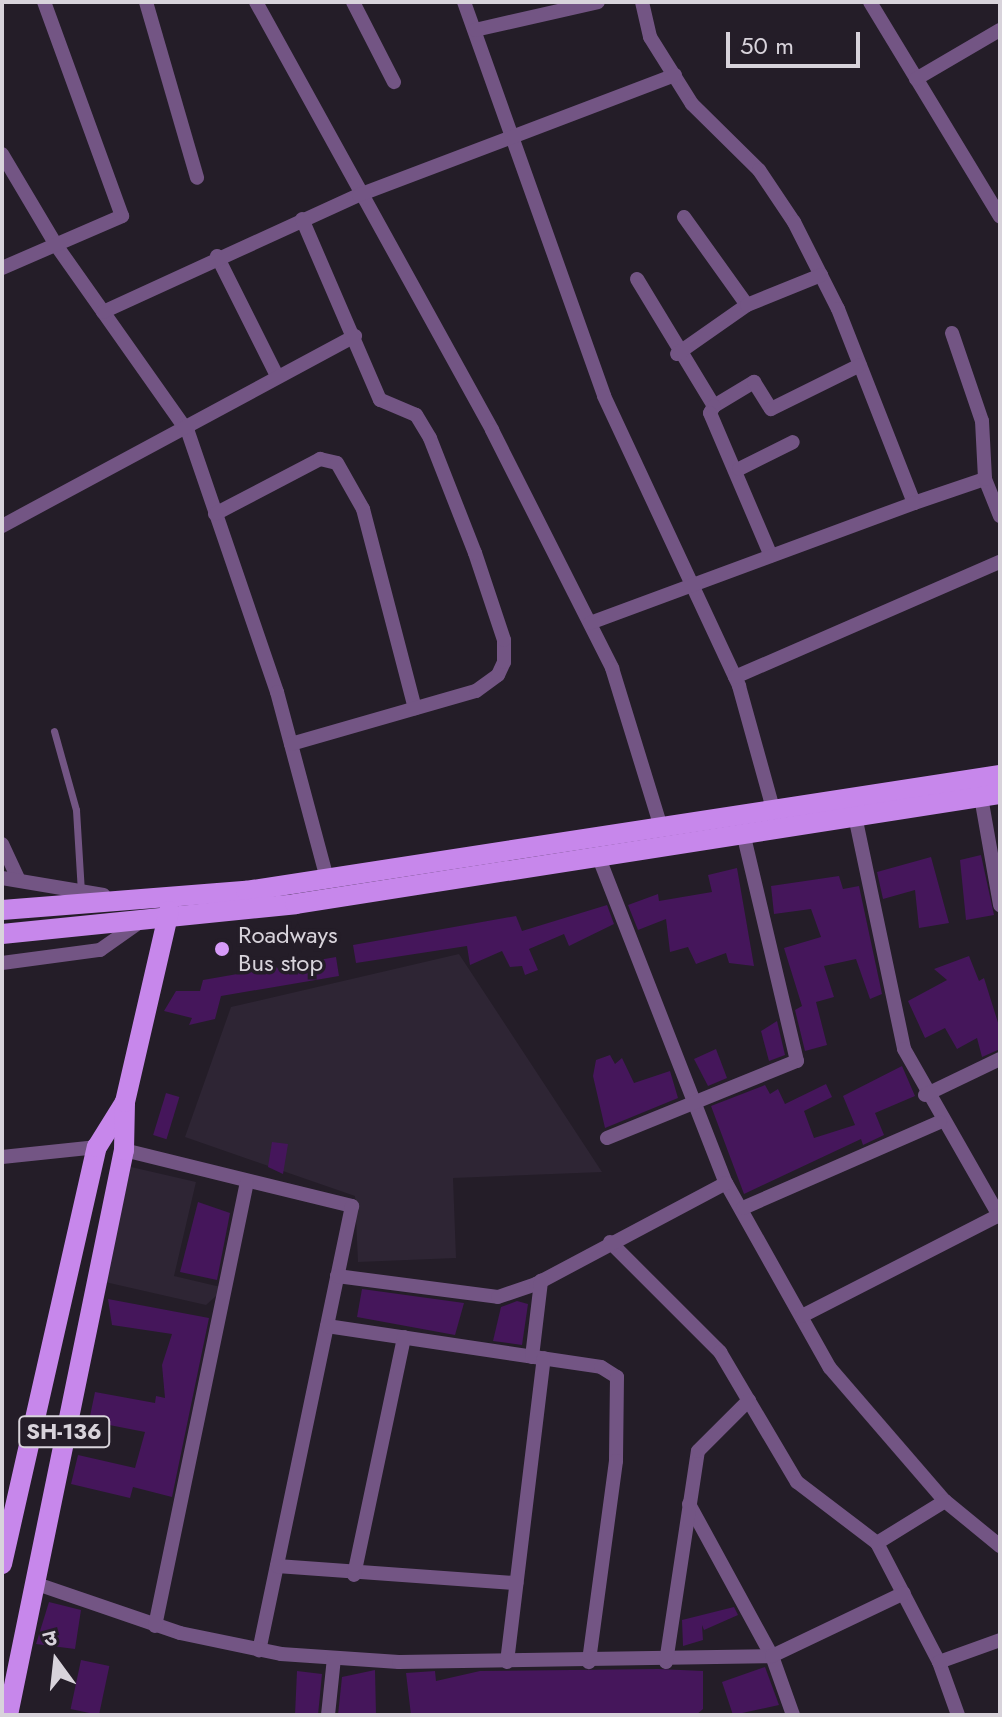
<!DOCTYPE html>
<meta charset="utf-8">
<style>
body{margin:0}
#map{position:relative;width:1002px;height:1717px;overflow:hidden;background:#241d28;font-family:Jost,"Noto Sans Devanagari",sans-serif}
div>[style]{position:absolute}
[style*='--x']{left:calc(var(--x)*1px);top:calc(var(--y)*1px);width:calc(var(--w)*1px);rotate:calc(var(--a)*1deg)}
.built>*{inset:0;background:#2e2534}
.building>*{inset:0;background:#45165b;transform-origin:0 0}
.service>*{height:7px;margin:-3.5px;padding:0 3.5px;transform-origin:3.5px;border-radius:3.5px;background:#735584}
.minor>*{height:14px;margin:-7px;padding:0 7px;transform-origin:7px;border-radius:7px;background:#735584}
.primary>*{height:20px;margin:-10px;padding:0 10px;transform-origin:10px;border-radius:10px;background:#c787eb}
.dots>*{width:22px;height:22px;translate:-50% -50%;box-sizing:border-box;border:4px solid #241d28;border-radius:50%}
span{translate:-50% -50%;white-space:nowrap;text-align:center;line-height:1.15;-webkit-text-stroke:7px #241d28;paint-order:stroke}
.shield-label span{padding:2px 6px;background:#241d28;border:2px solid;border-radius:6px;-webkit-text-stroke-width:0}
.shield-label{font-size:22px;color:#d8d3db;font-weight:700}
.poi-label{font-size:24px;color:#d8d3db}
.left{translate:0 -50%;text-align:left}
.frame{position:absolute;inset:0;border:4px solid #d8d3db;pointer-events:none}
.north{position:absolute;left:16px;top:1621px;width:80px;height:80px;-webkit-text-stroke:6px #241d28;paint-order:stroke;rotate:345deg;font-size:22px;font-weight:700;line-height:32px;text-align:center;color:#d8d3db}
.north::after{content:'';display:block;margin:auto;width:28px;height:36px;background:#d8d3db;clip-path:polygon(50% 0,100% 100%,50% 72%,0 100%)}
.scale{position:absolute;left:726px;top:32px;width:134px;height:36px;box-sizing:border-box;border:4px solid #d8d3db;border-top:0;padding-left:10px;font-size:24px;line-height:28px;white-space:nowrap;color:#d8d3db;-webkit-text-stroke:6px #241d28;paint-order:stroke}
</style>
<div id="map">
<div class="built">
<i style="clip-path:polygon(459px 954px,602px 1172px,453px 1178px,456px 1258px,358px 1262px,355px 1196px,185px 1137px,231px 1007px)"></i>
<i style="clip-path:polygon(131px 1167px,196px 1182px,174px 1276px,225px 1288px,206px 1305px,105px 1282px)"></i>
</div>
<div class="building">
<i style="clip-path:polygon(981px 855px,994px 915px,966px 920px,960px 860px)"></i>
<i style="clip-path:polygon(931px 857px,949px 923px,919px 928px,915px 890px,883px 899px,877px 872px)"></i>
<i style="clip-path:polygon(737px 868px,754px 966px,729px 963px,726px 953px,696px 964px,688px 947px,670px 952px,666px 919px,638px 930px,628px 905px,658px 894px,659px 901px,712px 892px,708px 875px)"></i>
<i style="clip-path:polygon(839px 876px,843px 889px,859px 886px,882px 994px,870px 999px,856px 959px,824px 966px,834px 997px,816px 1002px,827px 1045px,805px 1051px,795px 1010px,802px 1006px,784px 948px,821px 937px,811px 909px,774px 914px,771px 886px)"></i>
<i style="clip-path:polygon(607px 905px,614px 924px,569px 946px,564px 934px,529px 949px,538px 970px,525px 975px,522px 966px,510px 967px,502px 951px,470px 965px,467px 946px,356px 963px,353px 945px,516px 916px,522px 931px)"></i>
<i style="clip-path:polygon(969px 956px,979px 981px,984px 978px,1000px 1029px,1000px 1049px,982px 1057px,977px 1038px,957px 1049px,945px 1028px,925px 1038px,908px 1001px,947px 980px,934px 969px)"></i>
<i style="clip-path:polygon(336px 957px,339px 976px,221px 996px,215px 1019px,189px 1025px,192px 1018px,164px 1011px,176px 991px,200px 991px,203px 980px)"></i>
<i style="clip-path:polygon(777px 1021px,785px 1055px,769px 1061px,761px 1031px)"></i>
<i style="clip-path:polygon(716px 1049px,727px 1078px,708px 1086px,694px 1059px)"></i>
<i style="clip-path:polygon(610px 1055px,615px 1064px,622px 1058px,634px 1083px,670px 1071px,678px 1098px,605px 1128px,593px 1076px,596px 1060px)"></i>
<i style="clip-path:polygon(902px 1066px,915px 1096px,875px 1113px,884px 1135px,863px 1145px,861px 1139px,744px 1194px,711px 1106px,765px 1085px,770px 1094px,778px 1089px,785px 1104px,826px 1084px,832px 1097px,804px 1111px,814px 1138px,855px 1125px,843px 1096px)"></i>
<i style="left:166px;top:1093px;width:14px;height:44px;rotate:17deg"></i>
<i style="clip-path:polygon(272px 1142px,288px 1144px,283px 1174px,268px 1167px)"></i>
<i style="clip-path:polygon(198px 1202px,230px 1213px,217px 1280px,180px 1272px)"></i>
<i style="clip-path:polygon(362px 1289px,464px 1303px,455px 1335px,357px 1317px)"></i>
<i style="clip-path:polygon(108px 1299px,209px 1318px,172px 1497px,133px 1487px,130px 1498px,71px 1484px,78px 1455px,135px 1468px,145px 1432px,89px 1421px,95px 1392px,155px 1403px,156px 1396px,165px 1398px,162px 1365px,172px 1334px,112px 1325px)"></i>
<i style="clip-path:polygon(517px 1301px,528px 1304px,522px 1345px,493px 1341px,501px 1307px)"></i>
<i style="clip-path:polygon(49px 1602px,81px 1610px,75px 1649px,36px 1644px)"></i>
<i style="clip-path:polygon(734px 1607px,738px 1615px,704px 1630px,702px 1625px,703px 1640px,683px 1646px,682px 1620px)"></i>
<i style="left:81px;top:1660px;width:29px;height:50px;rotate:12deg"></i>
<i style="clip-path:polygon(765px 1667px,779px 1705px,733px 1715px,722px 1682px)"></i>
<i style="clip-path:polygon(658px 1669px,703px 1671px,703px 1709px,696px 1715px,411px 1715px,406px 1673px,435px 1671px,436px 1681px,480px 1671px)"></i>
<i style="clip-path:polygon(375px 1670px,376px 1715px,338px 1715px,342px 1677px)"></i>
<i style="clip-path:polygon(297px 1671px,322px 1674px,318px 1715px,295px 1715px)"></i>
</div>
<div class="service">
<i style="--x:54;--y:731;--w:82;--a:74.4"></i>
<i style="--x:76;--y:810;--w:81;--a:86.5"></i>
</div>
<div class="minor">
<i style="--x:146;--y:2;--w:183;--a:73.8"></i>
<i style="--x:256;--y:2;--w:489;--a:61.1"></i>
<i style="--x:492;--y:430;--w:267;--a:63.2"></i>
<i style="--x:612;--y:668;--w:166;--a:72.9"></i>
<i style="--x:353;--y:2;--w:90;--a:62.9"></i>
<i style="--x:464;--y:2;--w:418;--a:70.4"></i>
<i style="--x:604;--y:396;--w:320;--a:65"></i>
<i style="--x:739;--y:686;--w:128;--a:74.5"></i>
<i style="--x:642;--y:2;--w:36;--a:77"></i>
<i style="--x:650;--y:37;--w:79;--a:57.9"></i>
<i style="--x:692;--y:104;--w:94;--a:44.6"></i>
<i style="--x:759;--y:170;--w:63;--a:56.1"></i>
<i style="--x:794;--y:222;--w:97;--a:63.2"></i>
<i style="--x:838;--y:309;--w:208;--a:68.6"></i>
<i style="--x:914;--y:503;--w:75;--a:-18.7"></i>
<i style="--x:985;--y:479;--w:40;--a:68"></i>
<i style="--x:870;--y:2;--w:251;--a:58.8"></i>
<i style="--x:475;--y:30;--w:126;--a:-12.8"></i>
<i style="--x:916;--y:79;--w:97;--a:-30.3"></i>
<i style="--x:2;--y:154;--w:106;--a:59.3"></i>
<i style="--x:56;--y:245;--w:229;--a:54.8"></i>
<i style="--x:188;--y:432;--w:275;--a:71.1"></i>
<i style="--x:277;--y:692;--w:194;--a:75"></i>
<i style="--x:684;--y:217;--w:108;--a:54.4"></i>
<i style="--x:217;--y:256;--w:134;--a:63.4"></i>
<i style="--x:2;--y:268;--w:131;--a:-23.4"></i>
<i style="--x:122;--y:216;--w:228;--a:-110"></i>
<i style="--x:637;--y:279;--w:149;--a:58.8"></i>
<i style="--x:714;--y:406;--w:47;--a:-31"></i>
<i style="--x:754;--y:382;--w:32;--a:58"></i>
<i style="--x:771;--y:409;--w:99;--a:-26.3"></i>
<i style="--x:103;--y:312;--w:281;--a:-24.6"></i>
<i style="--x:359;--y:195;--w:338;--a:-20.8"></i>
<i style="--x:952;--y:333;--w:93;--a:71.2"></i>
<i style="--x:982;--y:421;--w:58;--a:87"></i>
<i style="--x:677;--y:354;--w:85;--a:-35"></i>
<i style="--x:747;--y:305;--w:80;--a:-22.1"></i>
<i style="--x:714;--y:406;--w:8;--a:120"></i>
<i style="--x:710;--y:413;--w:155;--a:66.9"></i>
<i style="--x:739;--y:469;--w:60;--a:-26.6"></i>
<i style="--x:215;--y:514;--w:119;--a:-27.6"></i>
<i style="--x:320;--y:459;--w:17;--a:13"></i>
<i style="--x:337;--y:463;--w:53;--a:60.5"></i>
<i style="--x:363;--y:509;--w:206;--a:75.4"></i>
<i style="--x:2;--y:526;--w:401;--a:-28.3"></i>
<i style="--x:590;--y:623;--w:346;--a:-20.3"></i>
<i style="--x:735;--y:677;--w:289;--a:-23.5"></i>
<i style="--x:291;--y:744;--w:192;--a:-16"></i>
<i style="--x:476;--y:691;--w:27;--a:-36"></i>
<i style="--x:498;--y:675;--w:14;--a:-65"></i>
<i style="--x:504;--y:662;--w:22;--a:-90"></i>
<i style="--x:504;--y:640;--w:92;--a:-108.4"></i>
<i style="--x:475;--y:553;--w:123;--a:-111.4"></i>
<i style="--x:430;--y:438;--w:27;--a:-121"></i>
<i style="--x:416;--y:415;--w:39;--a:-157"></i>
<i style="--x:380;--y:400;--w:197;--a:-113.3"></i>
<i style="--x:981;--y:797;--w:110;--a:80"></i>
<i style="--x:855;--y:816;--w:238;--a:78.1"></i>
<i style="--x:904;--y:1049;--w:193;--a:60.3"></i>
<i style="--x:2;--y:844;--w:38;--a:65"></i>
<i style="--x:599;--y:858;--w:349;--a:68.7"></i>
<i style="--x:726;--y:1183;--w:212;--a:60.7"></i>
<i style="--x:830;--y:1368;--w:176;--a:49.2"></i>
<i style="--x:945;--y:1501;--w:71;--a:39.3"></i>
<i style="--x:2;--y:878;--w:103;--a:9.5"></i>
<i style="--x:2;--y:963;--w:99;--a:-7.6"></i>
<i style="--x:100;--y:950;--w:45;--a:-35.1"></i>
<i style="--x:925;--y:1095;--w:83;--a:-25.6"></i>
<i style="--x:607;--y:1138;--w:205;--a:-22.1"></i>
<i style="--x:797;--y:1061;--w:235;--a:-103.3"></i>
<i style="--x:124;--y:1150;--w:235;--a:13.8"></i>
<i style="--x:352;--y:1206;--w:454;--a:101.8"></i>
<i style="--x:2;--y:1157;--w:96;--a:-6"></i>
<i style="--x:743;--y:1208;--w:215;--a:-23.6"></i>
<i style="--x:610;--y:1242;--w:156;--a:45"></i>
<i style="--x:720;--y:1352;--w:151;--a:59.4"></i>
<i style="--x:797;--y:1482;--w:101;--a:37.3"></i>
<i style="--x:877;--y:1543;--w:134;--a:62.5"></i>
<i style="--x:939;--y:1662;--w:56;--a:70.3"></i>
<i style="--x:337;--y:1276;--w:162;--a:7.4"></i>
<i style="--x:498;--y:1297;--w:40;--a:-18.9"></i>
<i style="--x:536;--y:1284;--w:215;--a:-28"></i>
<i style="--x:802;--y:1316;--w:221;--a:-27.1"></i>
<i style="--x:327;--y:1326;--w:277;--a:8.5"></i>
<i style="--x:601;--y:1367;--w:19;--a:32"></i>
<i style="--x:617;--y:1377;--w:84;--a:90.7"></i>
<i style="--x:616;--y:1461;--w:203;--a:97.7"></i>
<i style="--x:532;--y:1357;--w:77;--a:-83.2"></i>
<i style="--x:689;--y:1504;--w:173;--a:61.4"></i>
<i style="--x:772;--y:1656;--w:63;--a:70.4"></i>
<i style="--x:877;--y:1543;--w:80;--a:-31.7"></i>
<i style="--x:277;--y:1566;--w:240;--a:4.1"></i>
<i style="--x:354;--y:1575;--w:243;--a:-78.1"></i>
<i style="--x:34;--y:1583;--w:154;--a:18.9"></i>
<i style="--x:180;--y:1633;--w:103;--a:11.7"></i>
<i style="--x:281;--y:1654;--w:118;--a:3.9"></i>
<i style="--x:399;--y:1662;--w:373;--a:-0.9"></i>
<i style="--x:772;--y:1656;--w:146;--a:-25.5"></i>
<i style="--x:155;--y:1626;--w:452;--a:-78.3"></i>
<i style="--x:507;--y:1662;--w:306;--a:-83.1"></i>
<i style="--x:666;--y:1662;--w:213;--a:-81.4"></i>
<i style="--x:698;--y:1451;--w:72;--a:-45"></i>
<i style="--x:939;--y:1662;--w:65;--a:-19.8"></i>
<i style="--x:328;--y:1715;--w:57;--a:-84"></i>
</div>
<div class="primary">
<i style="--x:2;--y:910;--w:245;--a:-4.5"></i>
<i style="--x:246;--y:891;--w:763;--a:-8.75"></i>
<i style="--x:2;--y:934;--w:295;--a:-5.8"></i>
<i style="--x:295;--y:904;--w:714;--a:-8.87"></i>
<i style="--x:2;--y:1564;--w:428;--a:-77.2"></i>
<i style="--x:97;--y:1147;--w:53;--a:-58.1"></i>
<i style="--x:8;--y:1715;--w:577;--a:-78.4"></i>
<i style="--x:124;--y:1150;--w:48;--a:-88.8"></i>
<i style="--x:125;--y:1102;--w:196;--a:-77"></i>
</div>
<div class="dots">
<i style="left:222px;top:949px;background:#d79bf9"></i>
</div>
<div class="shield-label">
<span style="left:64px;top:1432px">SH-136</span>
</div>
<div class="poi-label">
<span class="left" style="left:238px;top:949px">Roadways<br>Bus stop</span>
</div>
<div class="frame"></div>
<div class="north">उ</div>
<div class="scale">50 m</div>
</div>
